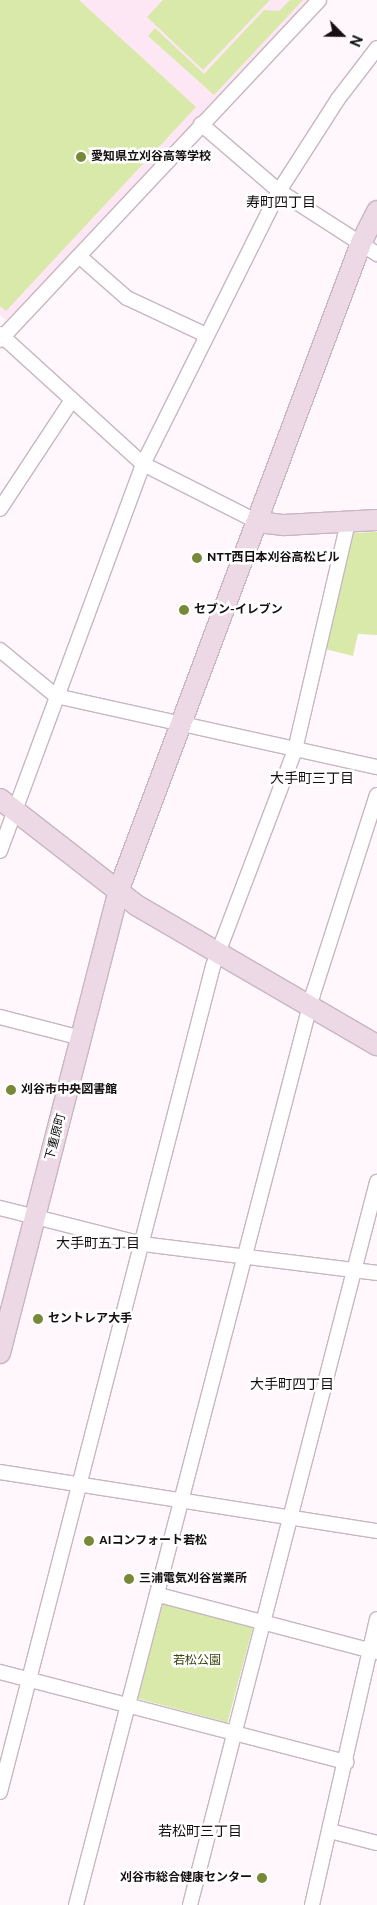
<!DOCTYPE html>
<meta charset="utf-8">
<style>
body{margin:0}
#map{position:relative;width:377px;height:1905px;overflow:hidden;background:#fff7fc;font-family:"Public Sans","Noto Sans JP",sans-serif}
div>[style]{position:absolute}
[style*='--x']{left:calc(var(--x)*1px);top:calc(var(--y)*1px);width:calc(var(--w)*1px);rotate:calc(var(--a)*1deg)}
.built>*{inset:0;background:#fde7f4}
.green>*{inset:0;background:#d8e9a9;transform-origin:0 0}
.roads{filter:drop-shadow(1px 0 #c8b6c1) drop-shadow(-1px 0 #c8b6c1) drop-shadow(0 1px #c8b6c1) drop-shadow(0 -1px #c8b6c1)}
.street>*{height:14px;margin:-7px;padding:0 7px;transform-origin:7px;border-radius:7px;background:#fff}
.secondary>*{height:20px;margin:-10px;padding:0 10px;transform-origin:10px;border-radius:10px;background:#edd9e6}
.dots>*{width:14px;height:14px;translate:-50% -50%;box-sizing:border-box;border:2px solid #fff;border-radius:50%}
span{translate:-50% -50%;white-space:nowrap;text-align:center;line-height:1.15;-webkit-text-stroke:5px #fff;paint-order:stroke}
.poi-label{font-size:12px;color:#150f12;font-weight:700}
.left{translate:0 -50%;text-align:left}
.right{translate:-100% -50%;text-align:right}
.street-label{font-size:12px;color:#150f12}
.park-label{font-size:12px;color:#39440b}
.neighbourhood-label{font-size:14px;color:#150f12}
.north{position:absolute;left:317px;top:10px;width:50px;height:50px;-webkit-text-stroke:4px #fff;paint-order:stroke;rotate:113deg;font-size:14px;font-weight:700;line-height:20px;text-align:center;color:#150f12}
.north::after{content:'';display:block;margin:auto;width:18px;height:22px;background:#150f12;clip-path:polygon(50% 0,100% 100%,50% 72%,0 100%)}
</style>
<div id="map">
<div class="built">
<i style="clip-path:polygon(0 0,310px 0,8px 322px,0 315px)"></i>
</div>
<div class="green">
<i style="clip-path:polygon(0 0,79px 0,196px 107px,6px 311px,0 306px)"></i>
<i style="clip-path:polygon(163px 0,270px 0,203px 70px,147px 17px)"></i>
<i style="clip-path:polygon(290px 0,303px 0,214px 95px,148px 36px,155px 28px,204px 74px,264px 10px,279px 11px)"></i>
<i style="clip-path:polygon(377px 532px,377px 635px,358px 634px,353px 656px,325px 649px,354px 533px)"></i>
<i style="left:164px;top:1600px;width:93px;height:102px;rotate:15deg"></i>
</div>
<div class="roads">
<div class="street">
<i style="--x:201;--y:124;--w:103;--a:40.7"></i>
<i style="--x:279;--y:191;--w:117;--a:32.7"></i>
<i style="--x:79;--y:256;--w:64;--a:41.2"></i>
<i style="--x:127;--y:298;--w:87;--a:25.1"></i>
<i style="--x:0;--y:334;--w:193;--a:42.3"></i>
<i style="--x:143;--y:464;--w:129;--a:26.8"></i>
<i style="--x:0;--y:340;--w:466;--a:-46.8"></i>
<i style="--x:0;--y:509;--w:131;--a:-56.6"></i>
<i style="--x:0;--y:650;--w:72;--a:39.4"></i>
<i style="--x:56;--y:696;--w:329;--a:12.5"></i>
<i style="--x:0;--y:851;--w:413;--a:-69.7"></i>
<i style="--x:143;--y:464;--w:305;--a:-63.5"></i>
<i style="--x:279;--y:191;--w:109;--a:-57.3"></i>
<i style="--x:338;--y:99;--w:64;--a:-52.6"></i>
<i style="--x:0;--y:1017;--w:84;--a:14.5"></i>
<i style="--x:0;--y:1208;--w:146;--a:14.2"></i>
<i style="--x:142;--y:1244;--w:237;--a:7"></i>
<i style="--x:0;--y:1472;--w:382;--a:8.9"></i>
<i style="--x:159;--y:1595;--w:225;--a:14.7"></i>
<i style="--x:0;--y:1672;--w:358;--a:14.6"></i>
<i style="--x:0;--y:1792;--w:853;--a:-75.54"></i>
<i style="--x:213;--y:966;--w:231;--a:-69.2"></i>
<i style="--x:295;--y:750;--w:234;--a:-76.9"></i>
<i style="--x:330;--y:1831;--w:49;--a:14.3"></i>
<i style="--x:76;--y:1905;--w:941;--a:-75.42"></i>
<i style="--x:313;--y:994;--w:209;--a:-72.2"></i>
<i style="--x:190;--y:1905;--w:747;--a:-75.5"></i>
<i style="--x:312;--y:1905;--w:293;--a:-77.2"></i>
</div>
<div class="secondary">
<i style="--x:258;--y:522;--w:26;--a:7"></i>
<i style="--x:284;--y:525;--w:93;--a:-3.1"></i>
<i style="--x:0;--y:799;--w:172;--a:37.9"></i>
<i style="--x:136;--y:905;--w:279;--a:30.2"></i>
<i style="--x:0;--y:1353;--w:476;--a:-75.6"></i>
<i style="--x:118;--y:892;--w:693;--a:-69.47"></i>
<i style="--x:361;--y:243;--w:36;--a:-63"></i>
</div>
</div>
<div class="dots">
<i style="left:81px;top:157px;background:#778939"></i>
<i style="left:197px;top:558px;background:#778939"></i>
<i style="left:184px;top:610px;background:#778939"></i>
<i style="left:11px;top:1090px;background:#778939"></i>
<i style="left:38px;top:1319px;background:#778939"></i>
<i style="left:89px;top:1541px;background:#778939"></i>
<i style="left:129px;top:1579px;background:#778939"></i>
<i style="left:262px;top:1878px;background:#778939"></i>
</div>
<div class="poi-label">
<span class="left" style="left:91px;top:157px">愛知県立刈谷高等学校</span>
<span class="left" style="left:207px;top:558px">NTT西日本刈谷高松ビル</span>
<span class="left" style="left:194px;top:610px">セブン-イレブン</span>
<span class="left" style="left:21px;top:1090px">刈谷市中央図書館</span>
<span class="left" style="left:48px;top:1319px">セントレア大手</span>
<span class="left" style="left:99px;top:1541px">AIコンフォート若松</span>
<span class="left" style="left:139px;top:1579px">三浦電気刈谷営業所</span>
<span class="right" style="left:252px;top:1878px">刈谷市総合健康センター</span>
</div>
<div class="street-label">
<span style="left:56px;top:1137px;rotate:-75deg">下重原町</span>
</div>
<div class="park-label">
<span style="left:197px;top:1661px">若松公園</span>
</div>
<div class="neighbourhood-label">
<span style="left:281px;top:202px">寿町四丁目</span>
<span style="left:312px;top:778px">大手町三丁目</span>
<span style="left:98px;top:1243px">大手町五丁目</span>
<span style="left:292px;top:1384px">大手町四丁目</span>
<span style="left:200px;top:1831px">若松町三丁目</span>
</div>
<div class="north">N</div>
</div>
